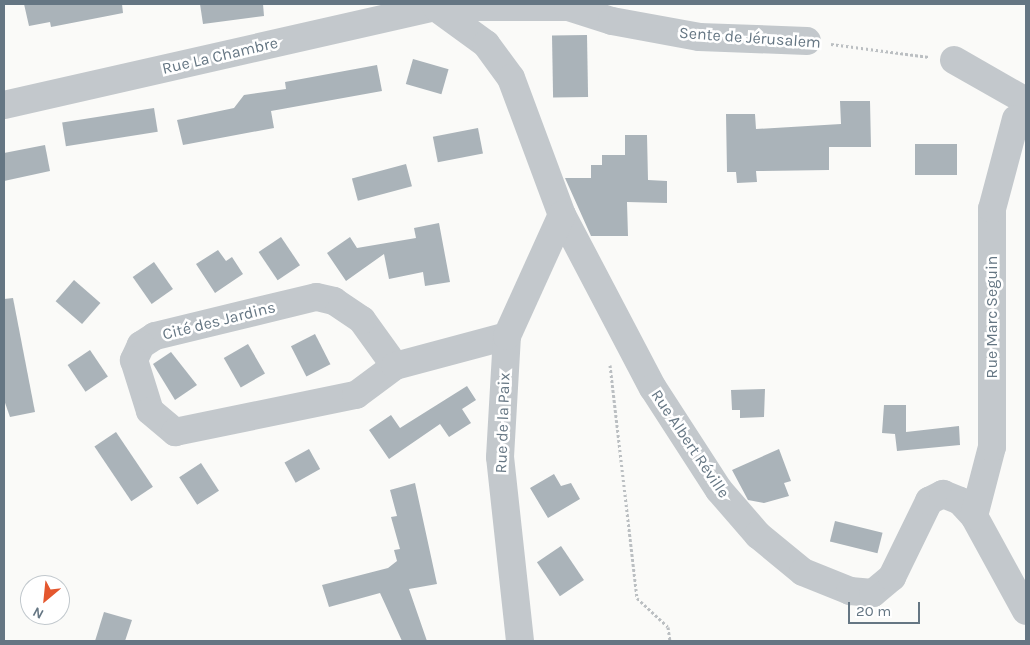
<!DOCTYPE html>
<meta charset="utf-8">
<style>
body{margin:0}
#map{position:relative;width:1030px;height:645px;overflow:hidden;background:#fafaf8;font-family:Karla,sans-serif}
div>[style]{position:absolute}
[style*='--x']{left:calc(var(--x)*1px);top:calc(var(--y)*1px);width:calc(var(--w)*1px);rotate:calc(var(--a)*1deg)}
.building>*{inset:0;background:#aab3b9;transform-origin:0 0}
.path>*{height:3px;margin-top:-1.5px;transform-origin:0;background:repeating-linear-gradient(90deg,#bbbfc2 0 2.5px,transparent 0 5px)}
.minor>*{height:28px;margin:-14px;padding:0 14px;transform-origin:14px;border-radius:14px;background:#c3c8cc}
span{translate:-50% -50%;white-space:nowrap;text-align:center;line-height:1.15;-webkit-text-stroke:5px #fff;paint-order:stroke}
.street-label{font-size:16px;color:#657683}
.frame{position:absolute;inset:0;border:5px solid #657683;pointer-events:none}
.north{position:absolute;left:20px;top:575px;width:50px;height:50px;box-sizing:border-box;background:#fff;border:1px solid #c1c8cd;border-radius:50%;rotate:208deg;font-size:14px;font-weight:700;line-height:20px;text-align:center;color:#657683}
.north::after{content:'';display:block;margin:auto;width:18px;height:22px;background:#e4572e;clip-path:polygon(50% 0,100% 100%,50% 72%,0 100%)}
.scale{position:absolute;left:848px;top:602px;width:72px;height:22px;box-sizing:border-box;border:2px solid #657683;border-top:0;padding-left:6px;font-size:15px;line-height:18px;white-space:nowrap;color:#657683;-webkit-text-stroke:4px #fff;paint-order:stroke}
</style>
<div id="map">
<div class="building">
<i style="clip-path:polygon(24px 4px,122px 4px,123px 13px,51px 27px,50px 22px,29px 26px)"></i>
<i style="clip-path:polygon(200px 4px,263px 4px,264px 16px,203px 24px)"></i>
<i style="left:587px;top:35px;width:62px;height:35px;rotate:89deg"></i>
<i style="left:413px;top:59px;width:37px;height:26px;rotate:16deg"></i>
<i style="clip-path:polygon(377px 65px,382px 91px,271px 111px,274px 128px,183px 145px,177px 120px,234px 108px,244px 95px,286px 89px,285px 82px)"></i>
<i style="clip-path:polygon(840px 101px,870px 101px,871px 147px,829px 147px,829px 170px,756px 171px,757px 182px,737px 183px,736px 172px,727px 172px,726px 114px,755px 114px,756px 129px,841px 124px)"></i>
<i style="left:154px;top:108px;width:24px;height:93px;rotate:81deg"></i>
<i style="left:478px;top:128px;width:26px;height:46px;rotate:79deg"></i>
<i style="clip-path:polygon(625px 135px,647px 135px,648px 180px,667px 181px,667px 203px,627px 202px,628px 236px,591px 236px,565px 178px,591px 178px,591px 165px,602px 165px,602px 155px,625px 155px)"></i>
<i style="left:915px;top:144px;width:42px;height:31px"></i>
<i style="clip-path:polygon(45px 145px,50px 171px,4px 181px,4px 153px)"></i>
<i style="left:406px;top:164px;width:23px;height:56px;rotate:75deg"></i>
<i style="clip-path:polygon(439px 223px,450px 282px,425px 286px,423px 272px,389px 279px,384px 254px,346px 281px,327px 253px,350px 237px,357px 248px,416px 238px,414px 228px)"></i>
<i style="left:281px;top:237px;width:34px;height:27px;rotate:56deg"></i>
<i style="clip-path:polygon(218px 250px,226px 261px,232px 257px,243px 274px,215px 293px,196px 264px)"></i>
<i style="left:154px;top:262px;width:33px;height:26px;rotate:55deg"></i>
<i style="left:74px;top:280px;width:35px;height:28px;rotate:41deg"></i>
<i style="clip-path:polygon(13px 298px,35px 412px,10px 417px,4px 400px,4px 299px)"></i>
<i style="left:315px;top:334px;width:34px;height:27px;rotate:63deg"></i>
<i style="left:248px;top:344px;width:34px;height:28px;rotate:60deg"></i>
<i style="left:90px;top:350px;width:32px;height:27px;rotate:56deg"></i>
<i style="clip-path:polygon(171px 352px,197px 385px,175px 400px,153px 364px)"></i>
<i style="clip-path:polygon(467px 386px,476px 400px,462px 409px,471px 423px,449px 437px,440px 424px,389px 459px,369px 430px,391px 415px,400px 428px)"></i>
<i style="clip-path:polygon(765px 389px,764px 417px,740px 418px,740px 410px,732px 410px,731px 390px)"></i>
<i style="clip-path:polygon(884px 405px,906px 405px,906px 432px,959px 426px,960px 445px,897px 451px,895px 434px,882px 433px)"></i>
<i style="left:116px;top:432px;width:66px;height:26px;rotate:56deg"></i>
<i style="left:309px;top:449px;width:23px;height:28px;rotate:61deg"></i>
<i style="clip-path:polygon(779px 449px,791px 481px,784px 483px,789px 496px,764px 503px,748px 500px,732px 470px)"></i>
<i style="left:201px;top:463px;width:33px;height:26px;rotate:57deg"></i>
<i style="clip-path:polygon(554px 474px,561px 486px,571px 483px,580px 499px,548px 518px,530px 488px)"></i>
<i style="clip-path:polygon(415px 483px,437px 584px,409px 589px,427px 641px,402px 641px,380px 593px,329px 607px,322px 585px,388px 568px,397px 561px,394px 550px,400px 549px,391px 517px,397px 516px,390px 490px)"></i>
<i style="left:835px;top:521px;width:49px;height:21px;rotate:14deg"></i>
<i style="left:561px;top:546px;width:41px;height:29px;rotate:56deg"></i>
<i style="clip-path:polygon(104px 612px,132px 620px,125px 641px,95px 641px)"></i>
</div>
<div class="path">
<i style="--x:831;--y:44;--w:99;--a:7.6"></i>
<i style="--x:610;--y:365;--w:235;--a:83.4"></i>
<i style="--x:637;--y:598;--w:42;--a:43.1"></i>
<i style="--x:668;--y:627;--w:14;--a:82"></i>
</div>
<div class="minor">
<i style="--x:431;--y:4;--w:68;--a:36"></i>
<i style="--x:486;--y:44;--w:42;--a:53.7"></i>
<i style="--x:511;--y:78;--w:146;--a:69.6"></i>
<i style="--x:562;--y:215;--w:195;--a:62.3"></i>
<i style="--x:653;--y:388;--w:121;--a:57.1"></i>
<i style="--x:719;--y:490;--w:60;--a:49.1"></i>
<i style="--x:758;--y:535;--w:58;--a:39.4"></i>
<i style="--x:803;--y:572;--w:51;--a:22"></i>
<i style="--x:850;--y:591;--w:23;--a:5"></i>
<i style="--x:873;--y:593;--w:25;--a:-40"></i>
<i style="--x:892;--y:577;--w:85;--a:-64"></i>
<i style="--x:929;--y:501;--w:16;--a:-27"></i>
<i style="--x:943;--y:494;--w:18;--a:22"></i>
<i style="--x:960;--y:501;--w:21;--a:47"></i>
<i style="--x:974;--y:516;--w:108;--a:61.3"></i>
<i style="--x:954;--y:60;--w:83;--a:29.7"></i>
<i style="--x:4;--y:105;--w:443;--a:-12.8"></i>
<i style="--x:436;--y:7;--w:132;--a:0"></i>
<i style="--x:568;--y:7;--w:46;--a:17.7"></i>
<i style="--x:612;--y:21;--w:88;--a:10.4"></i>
<i style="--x:699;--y:37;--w:108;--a:2.1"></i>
<i style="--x:395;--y:366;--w:57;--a:-125.7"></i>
<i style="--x:362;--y:320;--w:34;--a:-146"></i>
<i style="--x:334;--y:301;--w:18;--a:-167"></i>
<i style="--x:316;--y:297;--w:166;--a:166.4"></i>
<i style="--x:155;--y:336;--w:17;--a:147"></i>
<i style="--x:141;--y:345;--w:17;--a:115"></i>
<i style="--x:134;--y:360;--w:53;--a:72.6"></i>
<i style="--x:150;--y:411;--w:33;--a:40"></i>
<i style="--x:175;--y:432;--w:185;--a:-11.6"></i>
<i style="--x:356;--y:395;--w:49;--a:-36.6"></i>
<i style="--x:395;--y:366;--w:116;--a:-15"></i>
<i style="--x:974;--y:516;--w:71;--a:-75.4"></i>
<i style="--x:992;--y:447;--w:238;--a:-90"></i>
<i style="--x:992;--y:209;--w:93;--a:-75.1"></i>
<i style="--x:520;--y:641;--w:185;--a:-96.2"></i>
<i style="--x:500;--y:457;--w:121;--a:-86.7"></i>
<i style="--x:507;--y:336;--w:133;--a:-65.6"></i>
</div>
<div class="street-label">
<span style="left:750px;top:38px;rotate:4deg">Sente de Jérusalem</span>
<span style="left:220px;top:56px;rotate:-13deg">Rue La Chambre</span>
<span style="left:992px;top:317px;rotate:-90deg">Rue Marc Seguin</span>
<span style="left:219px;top:321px;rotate:-14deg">Cité des Jardins</span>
<span style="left:503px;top:423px;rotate:-88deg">Rue de la Paix</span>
<span style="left:690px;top:444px;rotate:56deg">Rue Albert Réville</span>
</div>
<div class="frame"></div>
<div class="north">N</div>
<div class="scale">20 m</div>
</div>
